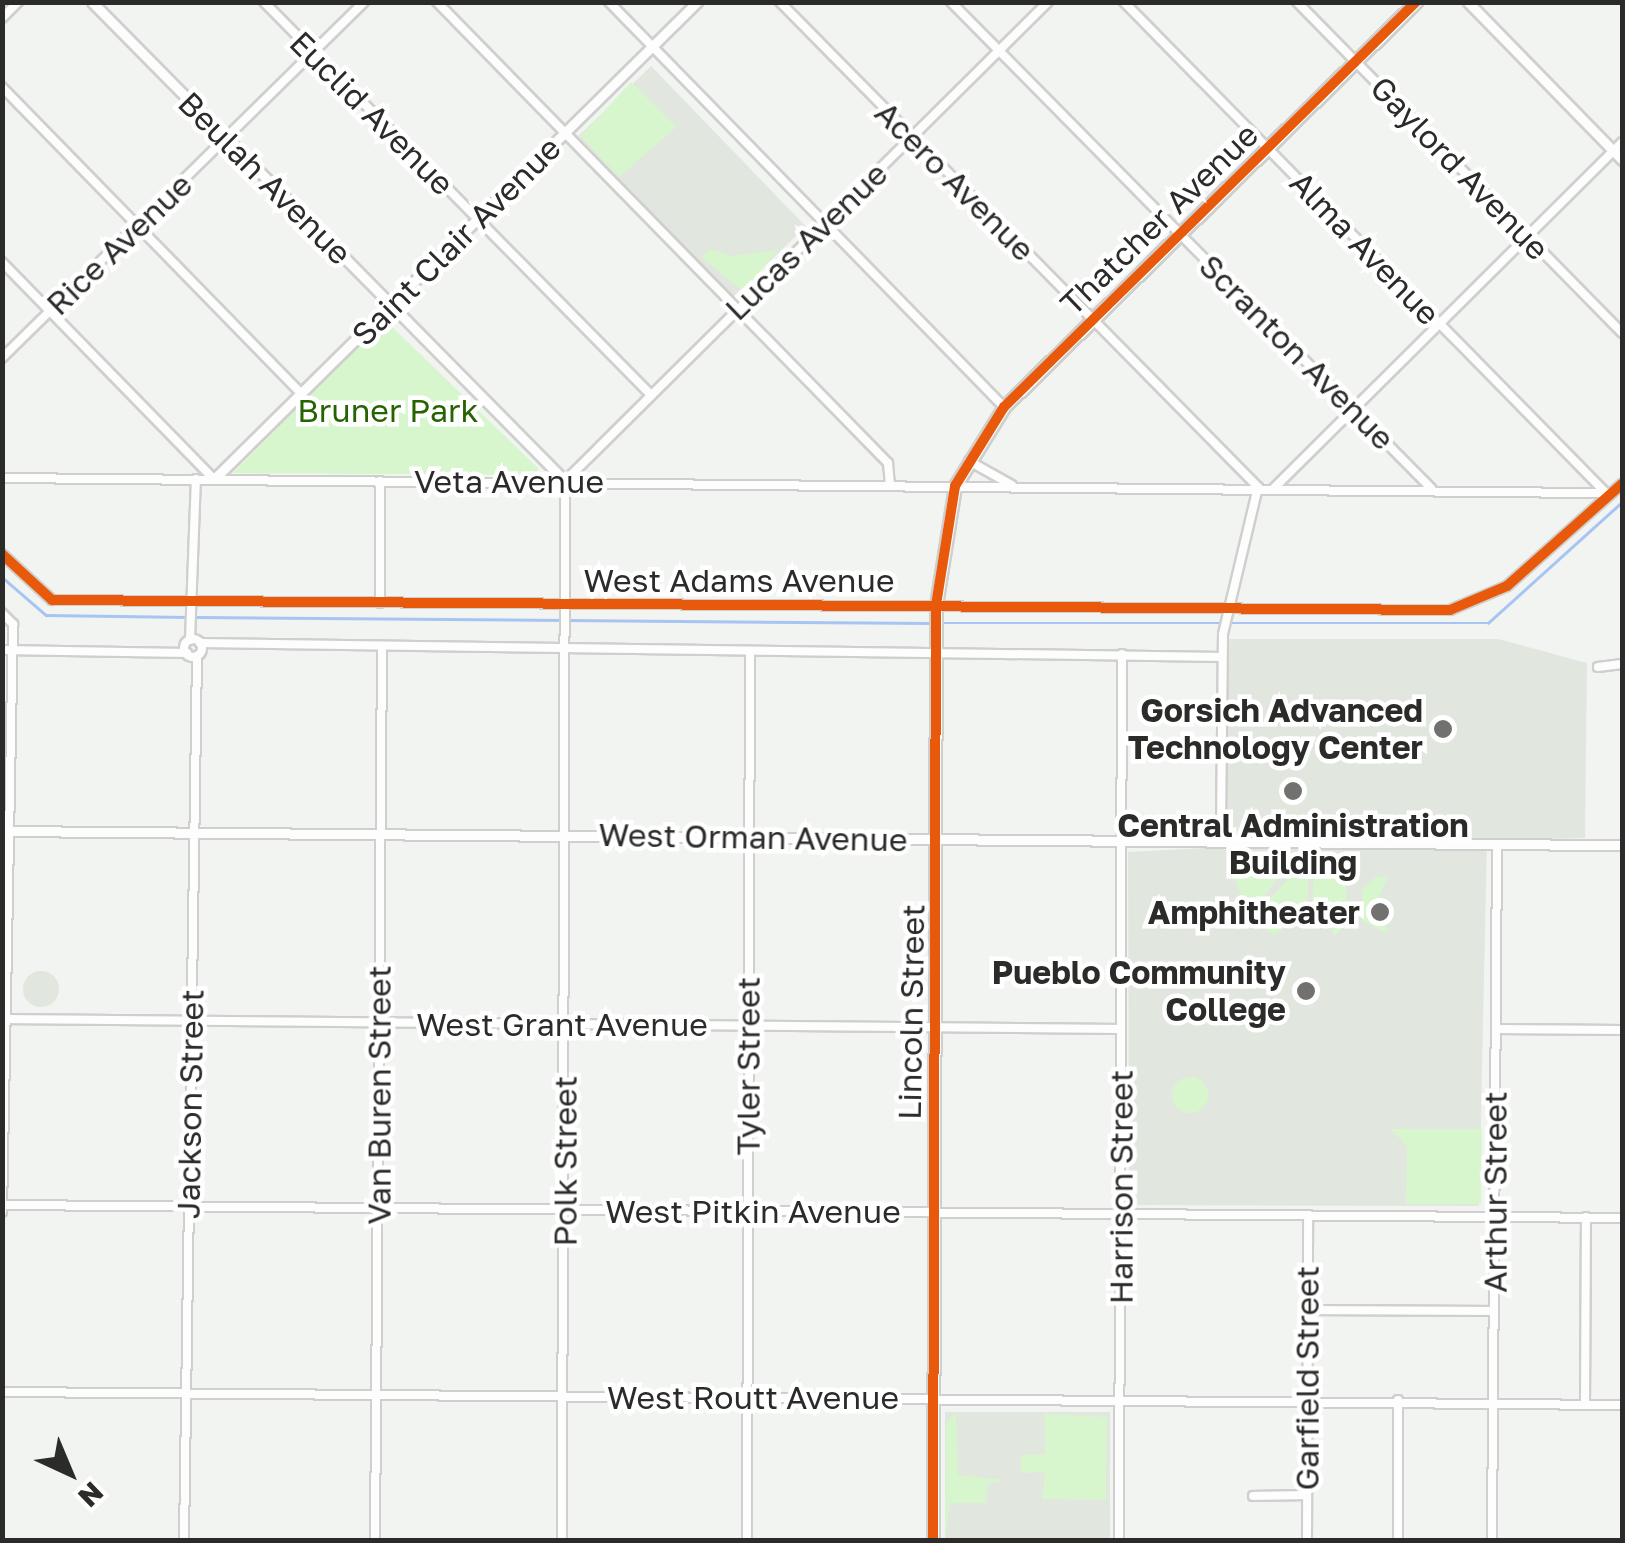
<!DOCTYPE html>
<style>
body{margin:0}
#map{position:relative;width:1625px;height:1543px;overflow:hidden;background:#f2f4f1;font-family:"Golos Text",sans-serif}
div>[style]{position:absolute}
[style*='--x']{left:calc(var(--x)*1px);top:calc(var(--y)*1px);width:calc(var(--w)*1px);rotate:calc(var(--a)*1deg)}
.built>*{inset:0;background:#e1e6df;transform-origin:0 0}
.round{border-radius:50%}
.green>*{inset:0;background:#d8f6ce}
.stream>*{height:2.5px;margin:-1.25px;padding:0 1.25px;transform-origin:1.25px;border-radius:1.25px;background:#a8c4f2}
.roads{filter:drop-shadow(2px 0 #cfd0ce) drop-shadow(-2px 0 #cfd0ce) drop-shadow(0 2px #cfd0ce) drop-shadow(0 -2px #cfd0ce)}
.minor>*{height:8px;margin:-4px;padding:0 4px;transform-origin:4px;border-radius:4px;background:#fdfdfd}
.minor>.ring{margin:-4px;padding:0;box-sizing:content-box;background:none;border:8px solid #fdfdfd;border-radius:50%}
.tertiary>*{height:9px;margin:-4.5px;padding:0 4.5px;transform-origin:4.5px;border-radius:4.5px;background:#fdfdfd}
.primary>*{height:11px;margin:-5.5px;padding:0 5.5px;transform-origin:5.5px;border-radius:5.5px;background:#fdfdfd}
.cycleway>*{height:10px;margin:-5px;padding:0 5px;transform-origin:5px;border-radius:5px;background:#e8590c}
.dots>*{width:28px;height:28px;translate:-50% -50%;box-sizing:border-box;border:5px solid #fff;border-radius:50%}
span{translate:-50% -50%;white-space:nowrap;text-align:center;line-height:1.15;-webkit-text-stroke:9px #fff;paint-order:stroke}
.street-label{font-size:32px;color:#2b2c2a}
.park-label{font-size:32px;color:#266301}
.poi-label{font-size:32px;color:#2b2c2a;font-weight:700}
.right{translate:-100% -50%;text-align:right}
.frame{position:absolute;inset:0;border:5px solid #2b2c2a;pointer-events:none}
.north{position:absolute;left:20px;top:1423px;width:100px;height:100px;-webkit-text-stroke:8px #fff;paint-order:stroke;rotate:136deg;font-size:28px;font-weight:700;line-height:40px;text-align:center;color:#2b2c2a}
.north::after{content:'';display:block;margin:auto;width:35px;height:45px;background:#2b2c2a;clip-path:polygon(50% 0,100% 100%,50% 72%,0 100%)}
</style>
<div id="map">
<div class="built">
<i style="left:651px;top:66px;width:223px;height:101px;rotate:46deg"></i>
<i style="clip-path:polygon(1228px 639px,1498px 639px,1587px 663px,1585px 838px,1487px 841px,1479px 1206px,1129px 1205px,1128px 852px,1225px 847px)"></i>
<i class="round" style="left:23px;top:971px;width:36px;height:36px"></i>
<i style="left:945px;top:1412px;width:165px;height:128px"></i>
</div>
<div class="green">
<i style="clip-path:polygon(631px 82px,676px 127px,619px 177px,581px 136px)"></i>
<i style="clip-path:polygon(710px 249px,731px 256px,778px 250px,743px 292px,702px 257px)"></i>
<i style="clip-path:polygon(384px 319px,538px 468px,537px 475px,233px 473px)"></i>
<i style="clip-path:polygon(1255px 854px,1295px 858px,1248px 915px,1235px 879px)"></i>
<i style="clip-path:polygon(1309px 858px,1307px 914px,1274px 935px,1251px 918px)"></i>
<i style="clip-path:polygon(1315px 858px,1346px 884px,1346px 924px,1335px 936px,1327px 919px,1311px 914px)"></i>
<i style="clip-path:polygon(1376px 877px,1388px 877px,1378px 898px,1388px 934px,1362px 921px,1362px 890px)"></i>
<i class="round" style="left:1172px;top:1077px;width:36px;height:36px"></i>
<i style="clip-path:polygon(1391px 1129px,1482px 1129px,1481px 1204px,1406px 1204px,1407px 1147px)"></i>
<i style="clip-path:polygon(956px 1412px,958px 1475px,1003px 1480px,987px 1484px,986px 1503px,950px 1503px,945px 1540px,946px 1423px)"></i>
<i style="clip-path:polygon(1045px 1414px,1107px 1417px,1106px 1500px,1042px 1499px,1045px 1472px,1021px 1473px,1021px 1455px,1045px 1454px)"></i>
</div>
<div class="stream">
<i style="--x:2;--y:577;--w:58;--a:40.8"></i>
<i style="--x:46;--y:615;--w:142;--a:0.8"></i>
<i style="--x:196;--y:617;--w:737;--a:0.47"></i>
<i style="--x:941;--y:623;--w:547;--a:0"></i>
<i style="--x:1488;--y:623;--w:181;--a:-42.1"></i>
</div>
<div class="roads">
<div class="minor">
<i style="--x:264;--y:2;--w:550;--a:45.44"></i>
<i style="--x:437;--y:2;--w:645;--a:45.63"></i>
<i style="--x:888;--y:463;--w:21;--a:85"></i>
<i style="--x:609;--y:2;--w:566;--a:45.72"></i>
<i style="--x:780;--y:2;--w:681;--a:45.42"></i>
<i style="--x:1258;--y:487;--w:151;--a:103.4"></i>
<i style="--x:1223;--y:634;--w:207;--a:90.6"></i>
<i style="--x:951;--y:2;--w:684;--a:45.36"></i>
<i style="--x:1124;--y:2;--w:688;--a:45.53"></i>
<i style="--x:1297;--y:2;--w:464;--a:45.5"></i>
<i style="--x:2;--y:18;--w:23;--a:-45"></i>
<i style="--x:2;--y:87;--w:428;--a:45.7"></i>
<i style="--x:2;--y:262;--w:303;--a:45.7"></i>
<i style="--x:2;--y:358;--w:508;--a:-44.52"></i>
<i style="--x:969;--y:461;--w:49;--a:29.2"></i>
<i style="--x:2;--y:478;--w:1604;--a:0.54"></i>
<i style="--x:1274;--y:488;--w:491;--a:-44.8"></i>
<i style="--x:2;--y:554;--w:68;--a:42.6"></i>
<i style="--x:52;--y:600;--w:1398;--a:0.41"></i>
<i style="--x:1450;--y:610;--w:62;--a:-22.8"></i>
<i style="--x:1507;--y:586;--w:154;--a:-41.6"></i>
<i style="--x:380;--y:603;--w:122;--a:-90"></i>
<i style="--x:2;--y:613;--w:16;--a:45"></i>
<i style="--x:13;--y:624;--w:588;--a:91.07"></i>
<i class="ring" style="left:184px;top:639px;width:10px;height:10px"></i>
<i style="--x:190;--y:640;--w:161;--a:-87.9"></i>
<i style="--x:200;--y:643;--w:1022;--a:0.78"></i>
<i style="--x:2;--y:650;--w:185;--a:0.9"></i>
<i style="--x:1598;--y:667;--w:24;--a:-7"></i>
<i style="--x:2;--y:1019;--w:1119;--a:0.51"></i>
<i style="--x:1496;--y:1029;--w:126;--a:0.5"></i>
<i style="--x:2;--y:1205;--w:1620;--a:0.46"></i>
<i style="--x:1308;--y:1310;--w:186;--a:0.3"></i>
<i style="--x:2;--y:1392;--w:1620;--a:0.46"></i>
<i style="--x:1398;--y:1400;--w:140;--a:90"></i>
<i style="--x:1585;--y:1404;--w:187;--a:-89.7"></i>
<i style="--x:1253;--y:1496;--w:53;--a:-1.1"></i>
<i style="--x:184;--y:1540;--w:884;--a:-89.16"></i>
<i style="--x:375;--y:1540;--w:890;--a:-89.55"></i>
<i style="--x:562;--y:1540;--w:1059;--a:-89.84"></i>
<i style="--x:565;--y:481;--w:680;--a:-44.76"></i>
<i style="--x:747;--y:1540;--w:889;--a:-89.81"></i>
<i style="--x:1119;--y:1540;--w:886;--a:-89.81"></i>
<i style="--x:1307;--y:1540;--w:325;--a:-89.8"></i>
<i style="--x:1492;--y:1540;--w:696;--a:-89.59"></i>
</div>
<div class="tertiary">
<i style="--x:92;--y:2;--w:673;--a:45.36"></i>
<i style="--x:1468;--y:2;--w:221;--a:45.7"></i>
<i style="--x:214;--y:479;--w:679;--a:-44.64"></i>
<i style="--x:2;--y:831;--w:1620;--a:0.5"></i>
</div>
<div class="primary">
<i style="--x:933;--y:1540;--w:935;--a:-89.82"></i>
<i style="--x:936;--y:605;--w:121;--a:-80.9"></i>
<i style="--x:955;--y:486;--w:93;--a:-58.2"></i>
<i style="--x:1004;--y:407;--w:578;--a:-44.51"></i>
</div>
</div>
<div class="cycleway">
<i style="--x:2;--y:554;--w:68;--a:42.6"></i>
<i style="--x:52;--y:600;--w:1398;--a:0.41"></i>
<i style="--x:1450;--y:610;--w:62;--a:-22.8"></i>
<i style="--x:1507;--y:586;--w:154;--a:-41.6"></i>
<i style="--x:933;--y:1540;--w:935;--a:-89.82"></i>
<i style="--x:936;--y:605;--w:121;--a:-80.9"></i>
<i style="--x:955;--y:486;--w:93;--a:-58.2"></i>
<i style="--x:1004;--y:407;--w:578;--a:-44.51"></i>
</div>
<div class="dots">
<i style="left:1443px;top:729px;background:#717270"></i>
<i style="left:1293px;top:791px;background:#717270"></i>
<i style="left:1380px;top:912px;background:#717270"></i>
<i style="left:1306px;top:991px;background:#717270"></i>
</div>
<div class="street-label">
<span style="left:372px;top:113px;rotate:45deg">Euclid Avenue</span>
<span style="left:1460px;top:168px;rotate:46deg">Gaylord Avenue</span>
<span style="left:265px;top:178px;rotate:45deg">Beulah Avenue</span>
<span style="left:955px;top:181px;rotate:45deg">Acero Avenue</span>
<span style="left:1159px;top:219px;rotate:-44deg">Thatcher Avenue</span>
<span style="left:456px;top:241px;rotate:-45deg">Saint Clair Avenue</span>
<span style="left:806px;top:241px;rotate:-44deg">Lucas Avenue</span>
<span style="left:119px;top:244px;rotate:-44deg">Rice Avenue</span>
<span style="left:1365px;top:248px;rotate:46deg">Alma Avenue</span>
<span style="left:1297px;top:352px;rotate:45deg">Scranton Avenue</span>
<span style="left:509px;top:481px">Veta Avenue</span>
<span style="left:739px;top:580px">West Adams Avenue</span>
<span style="left:753px;top:837px;rotate:1deg">West Orman Avenue</span>
<span style="left:911px;top:1012px;rotate:-89deg">Lincoln Street</span>
<span style="left:562px;top:1024px">West Grant Avenue</span>
<span style="left:748px;top:1066px;rotate:-90deg">Tyler Street</span>
<span style="left:379px;top:1095px;rotate:-90deg">Van Buren Street</span>
<span style="left:190px;top:1104px;rotate:-89deg">Jackson Street</span>
<span style="left:565px;top:1161px;rotate:-90deg">Polk Street</span>
<span style="left:1121px;top:1187px;rotate:-90deg">Harrison Street</span>
<span style="left:1495px;top:1192px;rotate:-90deg">Arthur Street</span>
<span style="left:753px;top:1211px">West Pitkin Avenue</span>
<span style="left:1307px;top:1378px;rotate:-90deg">Garfield Street</span>
<span style="left:753px;top:1397px">West Routt Avenue</span>
</div>
<div class="park-label">
<span style="left:388px;top:410px">Bruner Park</span>
</div>
<div class="poi-label">
<span class="right" style="left:1423px;top:729px">Gorsich Advanced<br>Technology Center</span>
<span style="left:1293px;top:844px">Central Administration<br>Building</span>
<span class="right" style="left:1360px;top:912px">Amphitheater</span>
<span class="right" style="left:1286px;top:991px">Pueblo Community<br>College</span>
</div>
<div class="frame"></div>
<div class="north">N</div>
</div>
